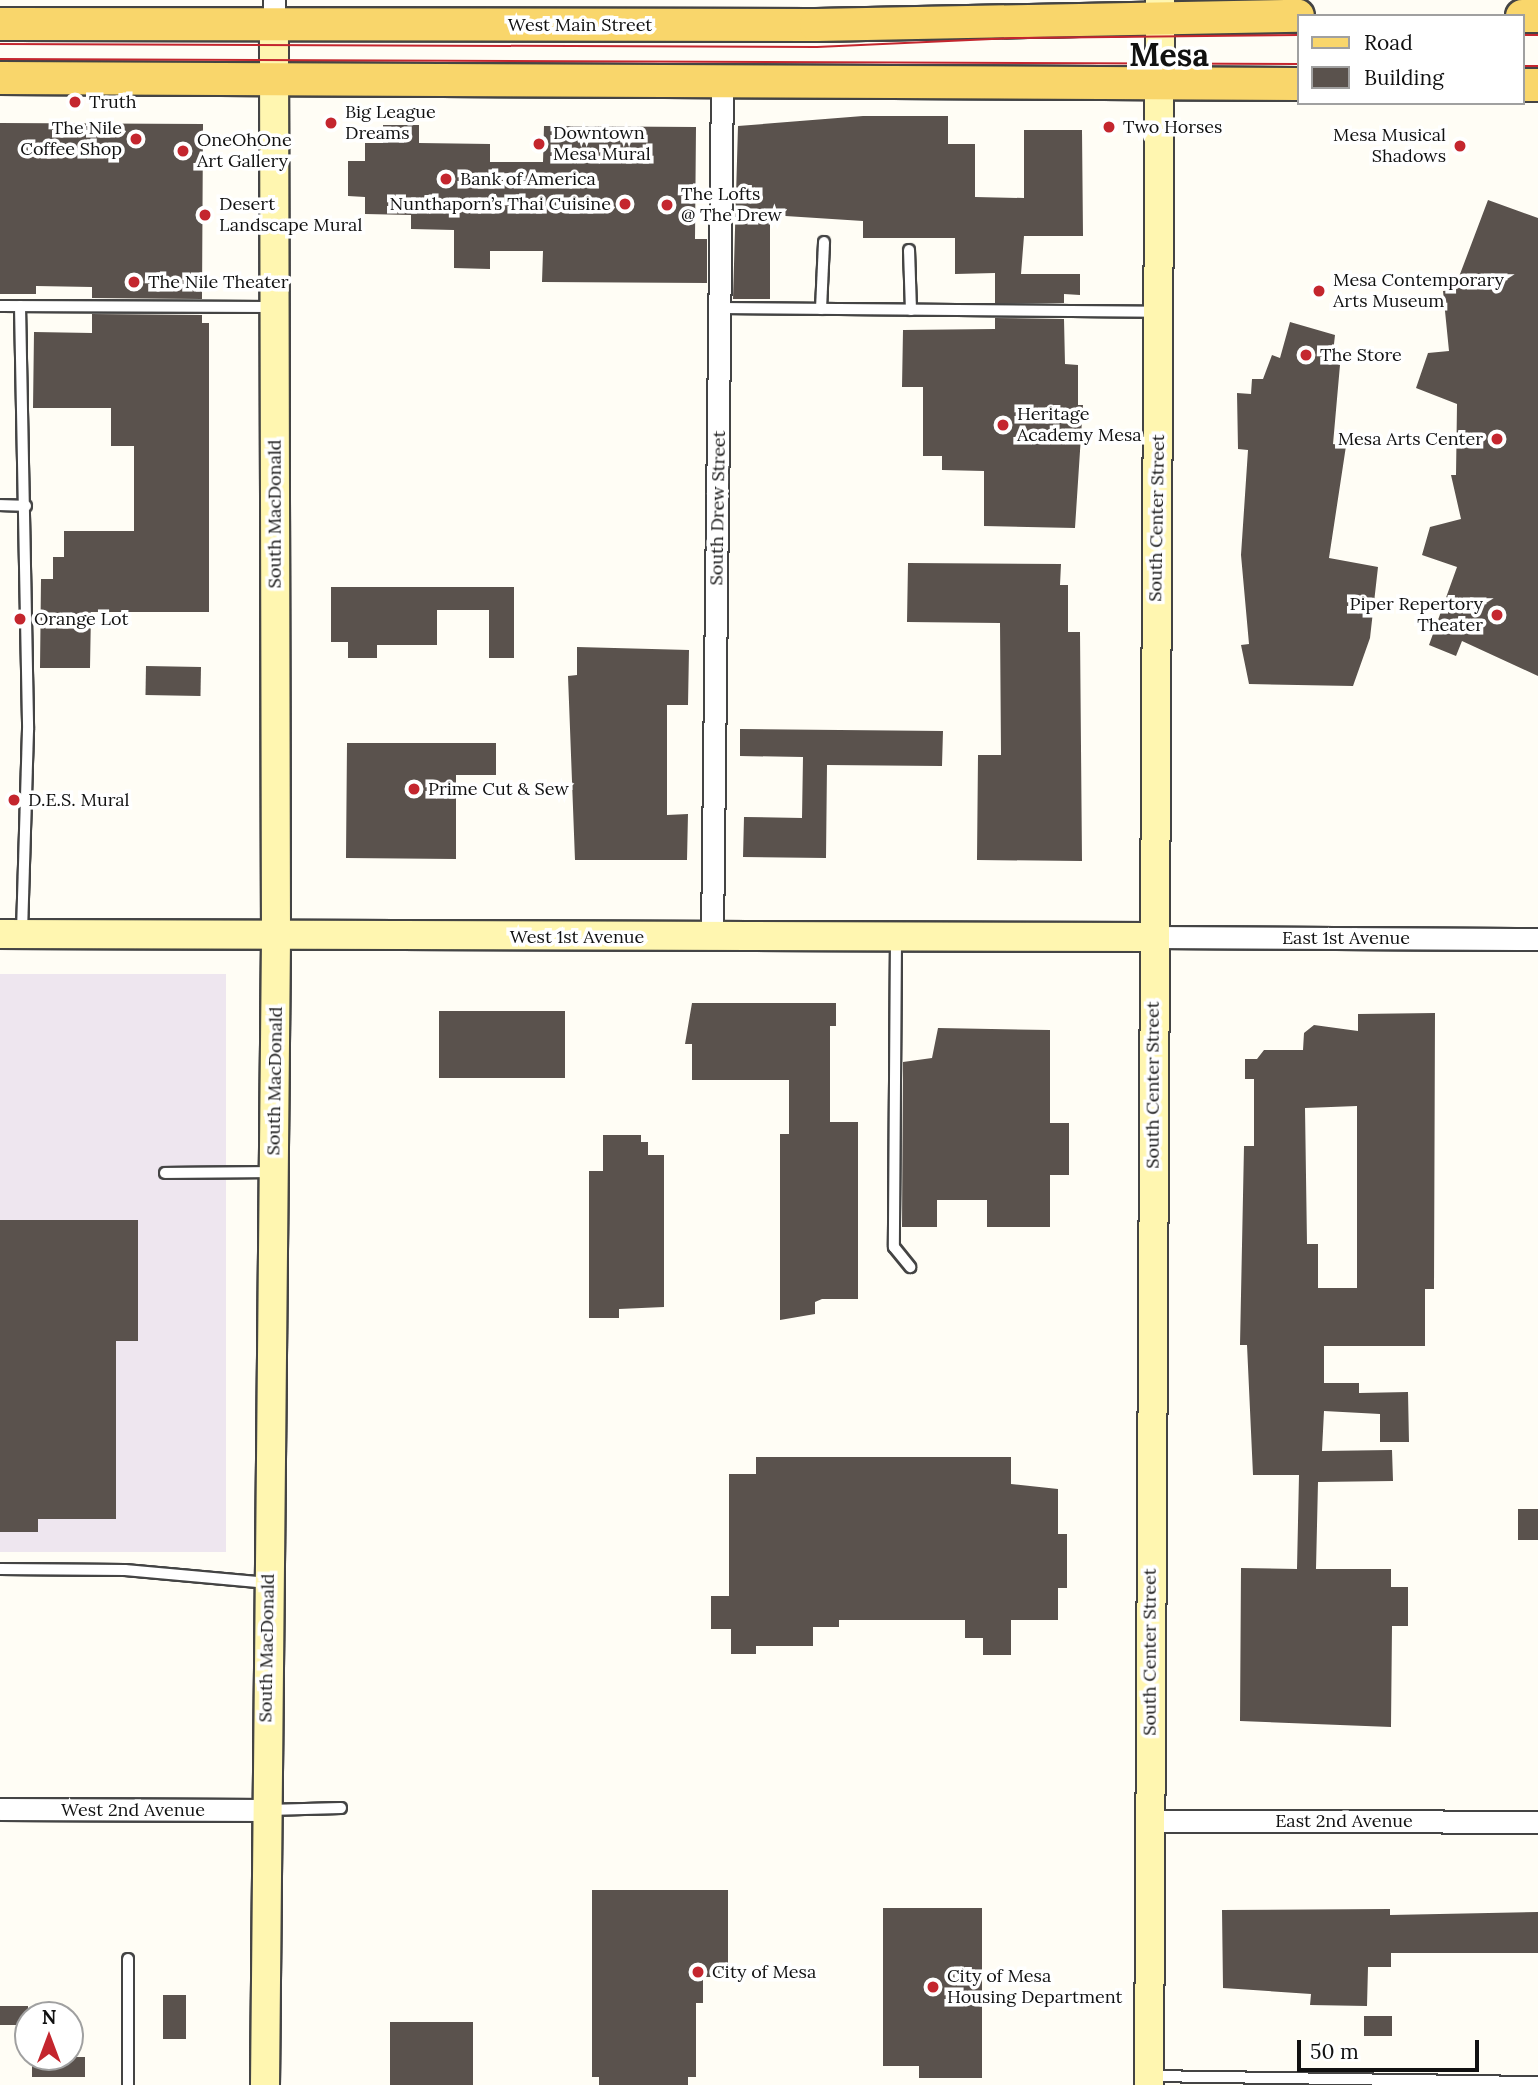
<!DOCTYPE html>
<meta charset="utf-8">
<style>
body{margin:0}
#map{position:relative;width:1538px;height:2085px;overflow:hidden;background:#fffdf5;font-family:Lora,serif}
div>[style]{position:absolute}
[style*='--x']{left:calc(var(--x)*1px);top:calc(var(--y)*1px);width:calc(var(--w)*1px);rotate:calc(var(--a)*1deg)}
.industrial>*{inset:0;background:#eee6ef;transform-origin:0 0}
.building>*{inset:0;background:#5a524d;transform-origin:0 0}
.roads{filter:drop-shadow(2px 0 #444) drop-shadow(-2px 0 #444) drop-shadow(0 2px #444) drop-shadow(0 -2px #444)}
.lane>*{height:10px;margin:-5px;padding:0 5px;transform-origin:5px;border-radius:5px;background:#fff}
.street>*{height:21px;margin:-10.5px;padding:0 10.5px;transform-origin:10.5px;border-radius:10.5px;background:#fff}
.secondary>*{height:28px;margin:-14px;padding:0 14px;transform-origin:14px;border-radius:14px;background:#fff6b0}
.primary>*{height:32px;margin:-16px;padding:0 16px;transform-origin:16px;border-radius:16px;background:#f9d66b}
.tram>*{height:2px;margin:-1px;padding:0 1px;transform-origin:1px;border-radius:1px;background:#c4262e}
.dots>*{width:19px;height:19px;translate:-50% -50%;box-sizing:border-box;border:4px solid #fff;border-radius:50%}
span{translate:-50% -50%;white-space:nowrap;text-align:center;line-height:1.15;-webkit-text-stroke:7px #fff;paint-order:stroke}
.street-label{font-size:18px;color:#111}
.poi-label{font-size:18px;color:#111}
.left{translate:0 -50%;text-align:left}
.right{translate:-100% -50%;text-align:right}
.town-label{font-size:32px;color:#111;font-weight:700}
.legend{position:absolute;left:1297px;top:14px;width:228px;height:91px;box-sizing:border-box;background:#fff;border:2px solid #a0a0a0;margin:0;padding:9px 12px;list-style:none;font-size:21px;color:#111}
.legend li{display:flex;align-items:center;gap:14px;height:35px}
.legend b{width:35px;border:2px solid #a0a0a0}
.north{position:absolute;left:14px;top:2001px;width:70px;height:70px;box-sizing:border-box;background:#fff;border:2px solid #a0a0a0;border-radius:50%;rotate:0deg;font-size:19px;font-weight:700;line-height:28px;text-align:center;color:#111}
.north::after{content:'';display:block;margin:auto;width:24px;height:32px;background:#c4262e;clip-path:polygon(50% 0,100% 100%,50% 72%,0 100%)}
.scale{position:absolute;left:1297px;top:2040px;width:182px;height:32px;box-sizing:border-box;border:4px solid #111;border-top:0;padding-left:9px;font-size:21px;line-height:24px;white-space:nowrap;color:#111;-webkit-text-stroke:5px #fff;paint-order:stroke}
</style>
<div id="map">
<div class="industrial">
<i style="left:0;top:974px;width:226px;height:578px"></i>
</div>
<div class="building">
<i style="clip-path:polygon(863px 116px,948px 116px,948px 144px,975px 144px,975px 197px,1024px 198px,1024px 130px,1082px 130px,1083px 236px,1024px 236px,1021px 274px,1080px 274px,1080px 295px,1064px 294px,1064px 303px,995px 303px,995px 273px,955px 274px,955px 238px,863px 238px,863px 221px,770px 215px,770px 299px,733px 299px,738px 126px)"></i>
<i style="clip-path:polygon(0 123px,203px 124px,202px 299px,92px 298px,92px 287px,36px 286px,36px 294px,0 294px)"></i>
<i style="clip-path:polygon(383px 125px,419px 125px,419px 143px,490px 144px,490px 162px,543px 162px,544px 126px,696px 127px,695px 239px,707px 239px,707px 283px,542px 282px,543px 251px,490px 251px,490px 269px,454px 268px,454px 230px,411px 229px,411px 215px,365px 214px,365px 197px,348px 196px,348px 161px,365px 161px,365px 143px,383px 143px)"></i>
<i style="clip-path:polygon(1488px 200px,1538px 218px,1538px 676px,1462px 641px,1456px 656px,1429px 645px,1457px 567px,1422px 555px,1430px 527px,1461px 519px,1451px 475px,1456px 475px,1457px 404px,1416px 388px,1428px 353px,1449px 351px,1443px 291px,1454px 290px)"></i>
<i style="clip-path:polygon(92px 314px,202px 315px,202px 323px,209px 323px,209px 612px,91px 612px,90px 668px,40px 668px,41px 579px,53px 579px,53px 557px,64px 557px,64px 531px,134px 531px,134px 446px,111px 446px,111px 408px,33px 408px,34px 332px,92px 333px)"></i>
<i style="clip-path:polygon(995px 318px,1064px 319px,1065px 364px,1078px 365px,1078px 405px,1083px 405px,1075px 528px,984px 526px,984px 471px,942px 470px,942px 456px,923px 456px,923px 387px,902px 387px,903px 330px,995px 329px)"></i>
<i style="clip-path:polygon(1290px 322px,1335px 335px,1332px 362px,1340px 365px,1333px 444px,1346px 446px,1329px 558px,1378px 567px,1370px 638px,1353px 686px,1249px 684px,1241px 645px,1249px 644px,1241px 555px,1248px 450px,1238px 449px,1237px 393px,1251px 394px,1252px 379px,1263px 379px,1272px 355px,1280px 358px)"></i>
<i style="clip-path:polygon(908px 563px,1061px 564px,1060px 585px,1068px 585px,1068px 632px,1080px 632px,1082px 861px,977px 860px,978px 755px,1001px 755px,1000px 623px,907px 622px)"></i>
<i style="clip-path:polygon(331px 587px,514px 587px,514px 658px,489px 658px,489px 610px,437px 610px,437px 645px,377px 645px,377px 658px,348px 658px,348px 642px,331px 642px)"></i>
<i style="clip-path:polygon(577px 647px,689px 650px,688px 705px,667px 705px,667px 815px,688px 814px,687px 860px,575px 860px,568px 676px,577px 675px)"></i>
<i style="left:146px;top:666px;width:55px;height:29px;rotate:1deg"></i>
<i style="clip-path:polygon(740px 729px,943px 731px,942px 766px,827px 765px,826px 858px,743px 857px,744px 817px,802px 818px,803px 757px,740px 756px)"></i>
<i style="clip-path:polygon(347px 743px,496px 743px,496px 775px,456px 775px,456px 859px,346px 858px)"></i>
<i style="clip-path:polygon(692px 1003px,836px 1003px,836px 1026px,830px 1026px,830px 1122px,858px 1122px,858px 1299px,822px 1299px,815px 1302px,815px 1314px,780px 1320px,780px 1134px,789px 1134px,789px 1080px,692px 1080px,692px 1044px,685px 1044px)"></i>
<i style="left:439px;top:1011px;width:126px;height:67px"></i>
<i style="clip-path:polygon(evenodd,1435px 1013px,1434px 1289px,1425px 1289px,1425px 1346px,1324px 1346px,1324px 1383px,1359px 1383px,1359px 1393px,1408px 1392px,1409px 1442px,1380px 1442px,1380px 1414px,1324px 1411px,1322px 1451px,1392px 1450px,1393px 1481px,1318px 1482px,1316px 1569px,1391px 1569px,1391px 1587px,1408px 1587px,1408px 1626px,1392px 1626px,1391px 1727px,1240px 1721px,1241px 1568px,1297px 1569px,1299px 1475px,1253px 1475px,1247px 1345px,1240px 1345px,1244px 1146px,1254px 1146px,1254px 1079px,1245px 1079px,1245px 1059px,1257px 1059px,1264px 1050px,1303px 1050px,1304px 1033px,1314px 1025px,1358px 1031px,1358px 1014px,1435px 1013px,1357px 1106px,1357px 1288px,1318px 1288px,1318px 1244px,1307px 1244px,1305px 1108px,1357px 1106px)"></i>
<i style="clip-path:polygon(938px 1028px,1050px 1030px,1050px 1123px,1069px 1123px,1069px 1175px,1050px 1175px,1050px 1227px,987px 1227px,987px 1200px,937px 1200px,937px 1227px,902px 1227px,903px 1062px,932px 1058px)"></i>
<i style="clip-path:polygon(603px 1135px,641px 1135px,641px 1142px,648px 1142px,648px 1155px,664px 1155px,664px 1307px,619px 1309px,619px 1318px,589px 1318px,589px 1171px,603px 1171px)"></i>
<i style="clip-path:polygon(0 1220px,138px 1220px,138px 1341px,116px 1341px,116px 1519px,38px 1519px,38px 1532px,0 1532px)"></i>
<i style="clip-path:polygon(756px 1457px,1011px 1457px,1011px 1484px,1058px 1489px,1058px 1534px,1067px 1534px,1067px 1588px,1058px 1588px,1058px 1620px,1011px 1620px,1011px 1655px,983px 1655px,983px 1638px,965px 1638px,965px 1620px,839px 1620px,839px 1627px,813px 1627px,813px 1646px,756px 1646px,756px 1654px,731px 1654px,731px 1629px,711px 1629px,711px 1596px,729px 1596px,729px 1474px,756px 1474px)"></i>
<i style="left:1518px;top:1509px;width:20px;height:31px"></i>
<i style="clip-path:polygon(592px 1890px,728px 1890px,728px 1977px,703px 1977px,703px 2003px,696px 2003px,696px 2077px,688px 2077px,688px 2085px,599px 2085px,599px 2077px,592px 2077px)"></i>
<i style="clip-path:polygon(883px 1908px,982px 1908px,982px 2078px,919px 2078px,919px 2066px,883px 2066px)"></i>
<i style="clip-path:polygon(1390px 1909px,1390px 1915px,1538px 1912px,1538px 1953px,1391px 1953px,1391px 1967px,1368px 1967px,1367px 2006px,1310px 2005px,1311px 1994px,1223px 1988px,1222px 1910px)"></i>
<i style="left:163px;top:1995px;width:23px;height:44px"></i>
<i style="left:0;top:2006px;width:28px;height:19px"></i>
<i style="left:1364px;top:2016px;width:28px;height:20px"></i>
<i style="left:390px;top:2022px;width:83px;height:63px"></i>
<i style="left:32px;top:2057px;width:53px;height:20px"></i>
</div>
<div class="roads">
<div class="lane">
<i style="--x:909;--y:250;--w:60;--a:88.1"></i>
<i style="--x:0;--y:306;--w:272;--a:0.2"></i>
<i style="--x:20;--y:306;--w:424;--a:88.9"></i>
<i style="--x:28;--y:730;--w:203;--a:91.7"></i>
<i style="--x:720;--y:308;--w:436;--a:0.5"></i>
<i style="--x:821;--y:309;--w:67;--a:-87.4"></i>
<i style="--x:0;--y:505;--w:26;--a:2"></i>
<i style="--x:896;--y:938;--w:309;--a:90.4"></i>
<i style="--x:894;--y:1247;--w:26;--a:51"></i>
<i style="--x:165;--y:1173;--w:108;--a:-0.5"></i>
<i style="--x:0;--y:1569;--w:125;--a:0.5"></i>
<i style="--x:125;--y:1570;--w:144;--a:5.2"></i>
<i style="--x:268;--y:1810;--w:73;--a:-1.6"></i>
<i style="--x:128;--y:1959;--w:126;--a:90"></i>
<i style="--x:1149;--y:2076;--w:389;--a:0.9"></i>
</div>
<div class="street">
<i style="--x:274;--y:0;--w:26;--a:90"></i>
<i style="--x:712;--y:937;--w:858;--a:-89.33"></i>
<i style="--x:1154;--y:937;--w:384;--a:0.3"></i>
<i style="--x:0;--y:1809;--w:265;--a:0.2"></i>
<i style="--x:1150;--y:1821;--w:388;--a:0.1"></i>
</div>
<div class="secondary">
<i style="--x:0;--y:934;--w:1154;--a:0.15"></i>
<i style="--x:265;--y:2085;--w:1149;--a:-89.45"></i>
<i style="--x:276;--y:936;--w:910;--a:-90.13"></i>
<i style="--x:1149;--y:2085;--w:2085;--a:-89.7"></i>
</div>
<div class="primary">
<i style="--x:1522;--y:16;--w:16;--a:0"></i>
<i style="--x:0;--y:24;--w:816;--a:0.07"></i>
<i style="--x:816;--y:25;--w:482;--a:-1.1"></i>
<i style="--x:0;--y:78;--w:1298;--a:0.26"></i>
<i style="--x:1522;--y:85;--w:16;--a:0"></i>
</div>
</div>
<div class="tram">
<i style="--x:1522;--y:35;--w:16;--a:0"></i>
<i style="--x:0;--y:44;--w:817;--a:0.21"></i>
<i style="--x:817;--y:47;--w:197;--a:-2.6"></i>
<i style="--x:1014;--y:38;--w:284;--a:-0.6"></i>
<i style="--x:0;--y:59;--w:1298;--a:0.22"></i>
<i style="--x:1522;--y:66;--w:16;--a:0"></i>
</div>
<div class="dots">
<i style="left:75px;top:102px;background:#c4262e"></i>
<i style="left:331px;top:123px;background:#c4262e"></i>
<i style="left:1109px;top:127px;background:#c4262e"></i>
<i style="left:136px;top:139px;background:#c4262e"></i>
<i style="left:539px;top:144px;background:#c4262e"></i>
<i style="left:1460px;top:146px;background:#c4262e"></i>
<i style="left:183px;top:151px;background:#c4262e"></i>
<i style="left:446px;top:179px;background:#c4262e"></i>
<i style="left:625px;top:204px;background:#c4262e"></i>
<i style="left:667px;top:205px;background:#c4262e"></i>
<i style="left:205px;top:215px;background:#c4262e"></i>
<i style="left:134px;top:282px;background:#c4262e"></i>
<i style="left:1319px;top:291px;background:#c4262e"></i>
<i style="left:1306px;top:355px;background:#c4262e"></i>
<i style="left:1003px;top:425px;background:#c4262e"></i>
<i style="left:1497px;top:439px;background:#c4262e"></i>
<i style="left:1497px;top:615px;background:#c4262e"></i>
<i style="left:20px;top:619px;background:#c4262e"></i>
<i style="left:414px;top:789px;background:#c4262e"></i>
<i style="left:14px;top:800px;background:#c4262e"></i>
<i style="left:698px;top:1972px;background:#c4262e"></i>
<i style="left:933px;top:1987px;background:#c4262e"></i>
</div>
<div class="street-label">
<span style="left:580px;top:25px">West Main Street</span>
<span style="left:718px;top:508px;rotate:-89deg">South Drew Street</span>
<span style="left:275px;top:514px;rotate:-90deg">South MacDonald</span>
<span style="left:1157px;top:518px;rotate:-89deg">South Center Street</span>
<span style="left:577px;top:937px">West 1st Avenue</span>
<span style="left:1346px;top:938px">East 1st Avenue</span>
<span style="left:275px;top:1081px;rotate:-89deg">South MacDonald</span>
<span style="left:1153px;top:1085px;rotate:-90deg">South Center Street</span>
<span style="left:267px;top:1648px;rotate:-89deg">South MacDonald</span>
<span style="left:1150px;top:1652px;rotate:-90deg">South Center Street</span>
<span style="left:133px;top:1810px">West 2nd Avenue</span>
<span style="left:1344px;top:1821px">East 2nd Avenue</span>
</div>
<div class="poi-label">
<span class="left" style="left:89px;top:102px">Truth</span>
<span class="left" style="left:345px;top:123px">Big League<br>Dreams</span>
<span class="left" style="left:1123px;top:127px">Two Horses</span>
<span class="right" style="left:122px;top:139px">The Nile<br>Coffee Shop</span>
<span class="left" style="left:553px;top:144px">Downtown<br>Mesa Mural</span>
<span class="right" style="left:1446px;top:146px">Mesa Musical<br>Shadows</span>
<span class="left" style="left:197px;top:151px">OneOhOne<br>Art Gallery</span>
<span class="left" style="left:460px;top:179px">Bank of America</span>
<span class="left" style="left:681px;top:205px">The Lofts<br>@ The Drew</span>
<span class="right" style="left:611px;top:204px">Nunthaporn’s Thai Cuisine</span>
<span class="left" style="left:219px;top:215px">Desert<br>Landscape Mural</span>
<span class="left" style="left:1333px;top:291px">Mesa Contemporary<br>Arts Museum</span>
<span class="left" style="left:148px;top:282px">The Nile Theater</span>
<span class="left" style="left:1320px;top:355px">The Store</span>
<span class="left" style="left:1017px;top:425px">Heritage<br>Academy Mesa</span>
<span class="right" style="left:1483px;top:439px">Mesa Arts Center</span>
<span class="right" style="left:1483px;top:615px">Piper Repertory<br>Theater</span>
<span class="left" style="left:34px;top:619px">Orange Lot</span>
<span class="left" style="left:428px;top:789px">Prime Cut &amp; Sew</span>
<span class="left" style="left:28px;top:800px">D.E.S. Mural</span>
<span class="left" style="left:712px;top:1972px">City of Mesa</span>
<span class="left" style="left:947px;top:1987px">City of Mesa<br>Housing Department</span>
</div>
<div class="town-label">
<span style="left:1169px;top:55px">Mesa</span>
</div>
<ul class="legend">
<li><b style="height:9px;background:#f9d66b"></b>Road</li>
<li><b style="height:19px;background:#5a524d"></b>Building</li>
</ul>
<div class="north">N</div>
<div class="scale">50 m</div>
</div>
